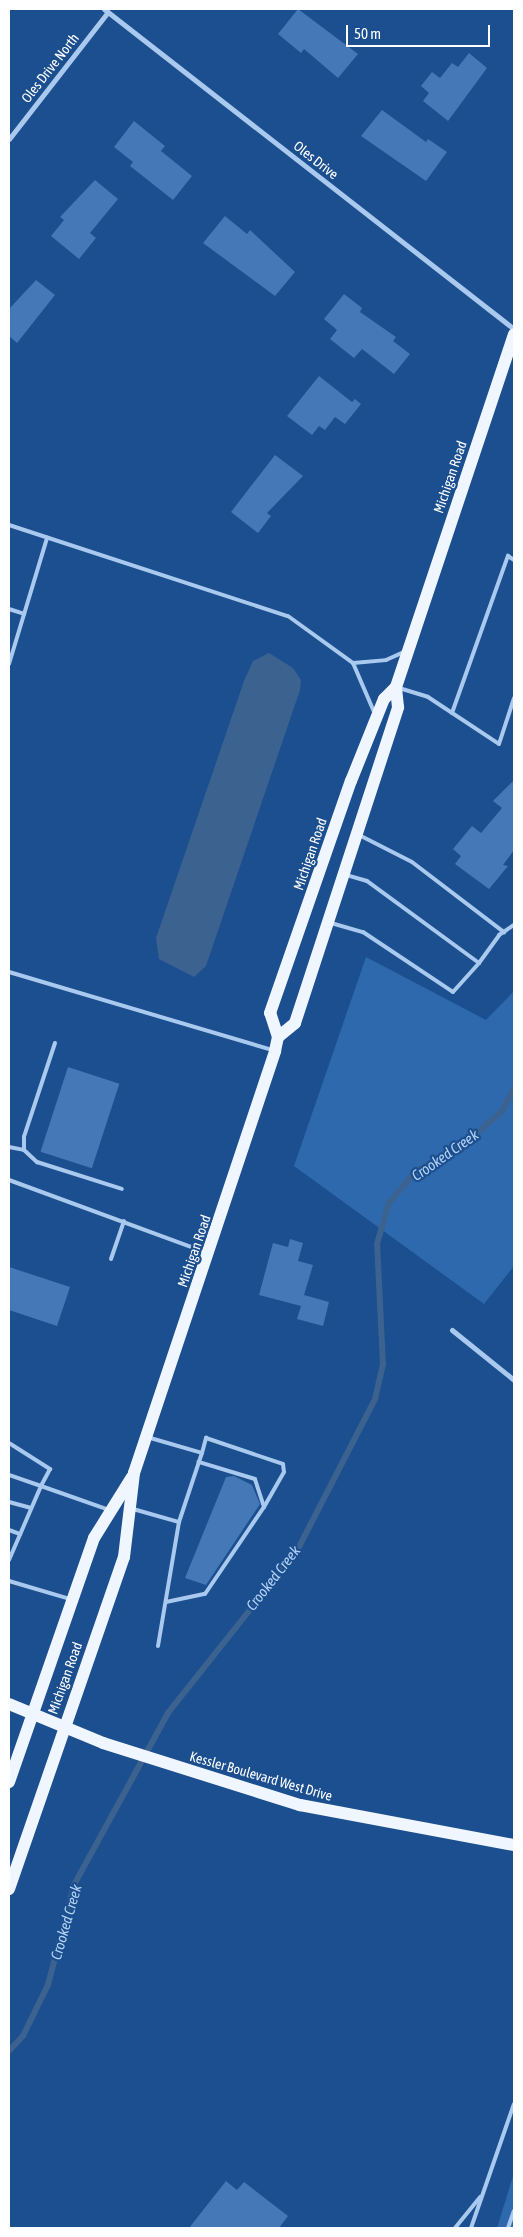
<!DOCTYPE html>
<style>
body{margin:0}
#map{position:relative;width:523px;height:2237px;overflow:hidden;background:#1b4f8f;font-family:"Asap Condensed",sans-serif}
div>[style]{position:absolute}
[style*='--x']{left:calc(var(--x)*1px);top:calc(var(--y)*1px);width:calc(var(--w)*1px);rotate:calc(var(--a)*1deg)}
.green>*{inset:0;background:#2e69ad}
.water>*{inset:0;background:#3c6290}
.stream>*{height:5.5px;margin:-2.75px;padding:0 2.75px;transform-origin:2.75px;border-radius:2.75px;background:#3c6290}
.building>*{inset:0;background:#4478b7;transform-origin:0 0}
.lane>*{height:4px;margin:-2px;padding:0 2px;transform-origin:2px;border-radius:2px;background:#a9c9ee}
.street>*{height:5px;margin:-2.5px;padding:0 2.5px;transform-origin:2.5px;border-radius:2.5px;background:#a9c9ee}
.primary>*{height:12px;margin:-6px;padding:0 6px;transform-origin:6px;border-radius:6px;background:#f0f6ff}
span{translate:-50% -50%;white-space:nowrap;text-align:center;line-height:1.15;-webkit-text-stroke:4.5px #1b4f8f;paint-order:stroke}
.street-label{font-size:14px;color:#fff}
.water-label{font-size:15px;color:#b5d3f5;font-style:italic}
.frame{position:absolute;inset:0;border:10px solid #fff;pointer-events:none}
.scale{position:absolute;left:346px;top:25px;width:144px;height:22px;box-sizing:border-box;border:2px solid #fff;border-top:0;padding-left:6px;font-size:15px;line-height:18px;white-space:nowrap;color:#fff;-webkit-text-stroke:4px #1b4f8f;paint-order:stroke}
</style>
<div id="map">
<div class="green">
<i style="clip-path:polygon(366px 957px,486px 1020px,514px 991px,514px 1266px,484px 1304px,294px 1166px)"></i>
<i style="clip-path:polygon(514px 2173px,514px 2228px,497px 2228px)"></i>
</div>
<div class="water">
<i style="clip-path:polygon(269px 653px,293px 668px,301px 680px,300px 690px,206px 966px,194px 977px,159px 959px,156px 938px,244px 681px,253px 661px)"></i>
</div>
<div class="stream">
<i style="--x:9;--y:2051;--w:21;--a:-47"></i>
<i style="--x:23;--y:2036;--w:57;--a:-63.9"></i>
<i style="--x:48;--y:1985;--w:103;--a:-75.4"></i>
<i style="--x:74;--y:1885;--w:196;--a:-61.3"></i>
<i style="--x:168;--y:1713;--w:207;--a:-51.5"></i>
<i style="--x:297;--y:1551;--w:171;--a:-62.8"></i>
<i style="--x:375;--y:1399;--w:35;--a:-77"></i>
<i style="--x:383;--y:1365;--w:121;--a:-92.8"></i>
<i style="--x:377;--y:1244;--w:43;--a:-73.7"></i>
<i style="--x:389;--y:1203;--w:40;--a:-50"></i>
<i style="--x:415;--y:1172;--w:56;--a:-28.9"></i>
<i style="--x:464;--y:1145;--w:51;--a:-41.8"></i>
<i style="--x:502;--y:1111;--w:26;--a:-62"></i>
</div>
<div class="building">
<i style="clip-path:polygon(298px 9px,358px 54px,338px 78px,304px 49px,301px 53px,278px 34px)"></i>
<i style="clip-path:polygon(469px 53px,487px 68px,448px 121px,423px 101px,429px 93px,421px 86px,432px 72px,440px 78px,452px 63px,458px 67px)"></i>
<i style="clip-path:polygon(382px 110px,426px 142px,428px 139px,447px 152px,426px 181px,361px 136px)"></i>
<i style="clip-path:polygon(134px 121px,165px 146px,161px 151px,192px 176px,173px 200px,130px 166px,133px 162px,114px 147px)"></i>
<i style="clip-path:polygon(95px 180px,118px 199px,90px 233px,96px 238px,79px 259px,51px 236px,64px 220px,60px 217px)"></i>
<i style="clip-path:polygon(225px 216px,247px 234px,250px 230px,295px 272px,275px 296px,203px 243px)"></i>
<i style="clip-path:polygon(36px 280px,55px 295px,17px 343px,9px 336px,9px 309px)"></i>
<i style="clip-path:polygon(344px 294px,362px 308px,360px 312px,396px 337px,393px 341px,410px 354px,394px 374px,362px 349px,354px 358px,330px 339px,337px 330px,324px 319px)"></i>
<i style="clip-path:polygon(319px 376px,352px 402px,355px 399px,361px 404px,345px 424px,335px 417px,325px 430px,319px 426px,312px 435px,287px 416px)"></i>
<i style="clip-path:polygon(275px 455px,303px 476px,267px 513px,271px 516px,258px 533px,231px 512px)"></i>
<i style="clip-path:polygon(514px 780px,514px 850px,503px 865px,508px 866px,489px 889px,455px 864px,461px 856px,453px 849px,472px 826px,481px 833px,502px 808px,493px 801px)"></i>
<i style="left:68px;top:1067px;width:54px;height:89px;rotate:18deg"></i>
<i style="clip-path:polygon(290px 1239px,303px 1243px,298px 1261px,313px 1265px,304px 1295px,329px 1302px,323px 1326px,297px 1319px,301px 1306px,259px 1295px,273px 1243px,288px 1247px)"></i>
<i style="clip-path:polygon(9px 1267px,70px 1287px,57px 1326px,9px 1310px)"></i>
<i style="clip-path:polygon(234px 1476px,252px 1485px,260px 1504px,206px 1585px,185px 1578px,226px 1477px)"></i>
<i style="clip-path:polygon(226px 2181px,237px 2190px,244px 2182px,288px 2216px,279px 2228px,189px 2228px)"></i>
</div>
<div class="lane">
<i style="--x:9;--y:525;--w:293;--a:18.1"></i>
<i style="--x:288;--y:616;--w:80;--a:35.9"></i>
<i style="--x:353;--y:663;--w:56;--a:66.7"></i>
<i style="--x:9;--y:609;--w:16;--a:18"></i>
<i style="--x:353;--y:663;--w:33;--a:-5"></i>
<i style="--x:386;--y:660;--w:20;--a:-24"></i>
<i style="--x:9;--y:664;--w:132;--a:-73.2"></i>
<i style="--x:399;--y:688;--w:30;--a:17"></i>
<i style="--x:428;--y:697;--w:85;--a:33.5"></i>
<i style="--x:499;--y:744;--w:48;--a:-71.9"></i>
<i style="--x:452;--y:713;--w:167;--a:-70.4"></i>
<i style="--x:508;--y:556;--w:7;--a:34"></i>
<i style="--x:359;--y:835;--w:59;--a:27"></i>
<i style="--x:412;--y:862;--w:116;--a:37.3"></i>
<i style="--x:331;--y:923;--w:33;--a:16"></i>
<i style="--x:363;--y:932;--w:108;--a:33.7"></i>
<i style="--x:453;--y:992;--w:39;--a:-48"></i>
<i style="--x:479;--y:963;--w:139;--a:-143.8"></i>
<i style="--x:367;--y:881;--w:22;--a:-164"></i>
<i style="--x:479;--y:963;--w:34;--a:-54"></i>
<i style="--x:499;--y:935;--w:18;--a:-34"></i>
<i style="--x:9;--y:972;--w:275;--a:16.5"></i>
<i style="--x:55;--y:1043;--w:99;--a:108.3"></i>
<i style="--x:24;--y:1137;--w:13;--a:90"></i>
<i style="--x:24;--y:1150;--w:18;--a:43"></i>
<i style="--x:37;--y:1162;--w:89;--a:17.6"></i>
<i style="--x:9;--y:1147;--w:15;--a:11"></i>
<i style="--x:9;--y:1180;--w:209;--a:20.2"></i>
<i style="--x:111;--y:1259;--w:40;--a:-71.1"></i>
<i style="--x:147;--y:1437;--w:57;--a:16.2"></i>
<i style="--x:202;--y:1453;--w:16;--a:-75"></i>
<i style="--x:206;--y:1438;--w:81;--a:18.7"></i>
<i style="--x:283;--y:1464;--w:8;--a:83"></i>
<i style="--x:284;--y:1472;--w:40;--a:119.7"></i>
<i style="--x:9;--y:1443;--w:49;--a:32.4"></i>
<i style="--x:50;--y:1469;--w:19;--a:118"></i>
<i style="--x:41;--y:1486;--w:34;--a:-161"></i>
<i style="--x:9;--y:1502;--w:23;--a:15"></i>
<i style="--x:133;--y:1509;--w:48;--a:15.8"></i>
<i style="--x:179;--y:1522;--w:73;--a:-71.6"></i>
<i style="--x:9;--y:1530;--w:12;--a:20"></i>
<i style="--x:9;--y:1560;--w:81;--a:-66.6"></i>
<i style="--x:41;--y:1486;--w:72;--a:19.4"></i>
<i style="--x:9;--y:1581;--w:64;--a:16.4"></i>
<i style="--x:166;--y:1602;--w:40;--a:-12"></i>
<i style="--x:205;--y:1594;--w:105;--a:-55.9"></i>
<i style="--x:264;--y:1507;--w:29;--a:-108"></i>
<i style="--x:255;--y:1479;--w:59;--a:-163.1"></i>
<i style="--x:158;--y:1646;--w:126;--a:-80.4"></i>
<i style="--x:455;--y:2228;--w:40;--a:-51"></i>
<i style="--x:471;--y:2228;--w:131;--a:-70.9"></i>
<i style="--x:508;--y:2228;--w:18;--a:-71"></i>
</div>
<div class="street">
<i style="--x:104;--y:9;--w:520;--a:37.97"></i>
<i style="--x:9;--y:139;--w:161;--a:-52.1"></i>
<i style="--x:452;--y:1330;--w:80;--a:38.9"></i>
</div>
<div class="primary">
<i style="--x:278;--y:1037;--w:22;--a:-39"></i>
<i style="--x:295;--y:1023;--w:332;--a:-71.9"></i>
<i style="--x:398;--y:707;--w:20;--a:-96"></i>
<i style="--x:396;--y:687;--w:372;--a:-71.5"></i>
<i style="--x:9;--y:1704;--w:102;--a:22.5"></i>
<i style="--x:103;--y:1743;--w:207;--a:17.5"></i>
<i style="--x:300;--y:1805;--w:218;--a:10.6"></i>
<i style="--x:9;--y:1782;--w:258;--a:-70.8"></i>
<i style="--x:94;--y:1538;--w:72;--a:-58.1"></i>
<i style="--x:9;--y:1889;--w:351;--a:-70.9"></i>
<i style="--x:124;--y:1557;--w:85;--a:-83.2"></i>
<i style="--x:134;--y:1473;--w:445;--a:-71.5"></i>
<i style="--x:275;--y:1051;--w:14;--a:-78"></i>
<i style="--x:278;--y:1037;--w:25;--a:-108"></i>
<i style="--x:270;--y:1013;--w:246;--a:-70.8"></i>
<i style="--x:351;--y:781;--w:88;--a:-68.1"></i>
<i style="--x:384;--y:699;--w:17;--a:-45"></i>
</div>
<div class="street-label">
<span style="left:50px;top:68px;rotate:-52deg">Oles Drive North</span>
<span style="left:316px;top:160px;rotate:38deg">Oles Drive</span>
<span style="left:450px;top:477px;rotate:-71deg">Michigan Road</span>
<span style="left:310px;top:854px;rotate:-71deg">Michigan Road</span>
<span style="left:194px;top:1251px;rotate:-71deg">Michigan Road</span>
<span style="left:65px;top:1678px;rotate:-70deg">Michigan Road</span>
<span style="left:261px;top:1776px;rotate:16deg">Kessler Boulevard West Drive</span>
</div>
<div class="water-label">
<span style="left:445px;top:1155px;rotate:-35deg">Crooked Creek</span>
<span style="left:273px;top:1578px;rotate:-52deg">Crooked Creek</span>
<span style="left:66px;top:1922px;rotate:-74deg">Crooked Creek</span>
</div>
<div class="frame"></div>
<div class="scale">50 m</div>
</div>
